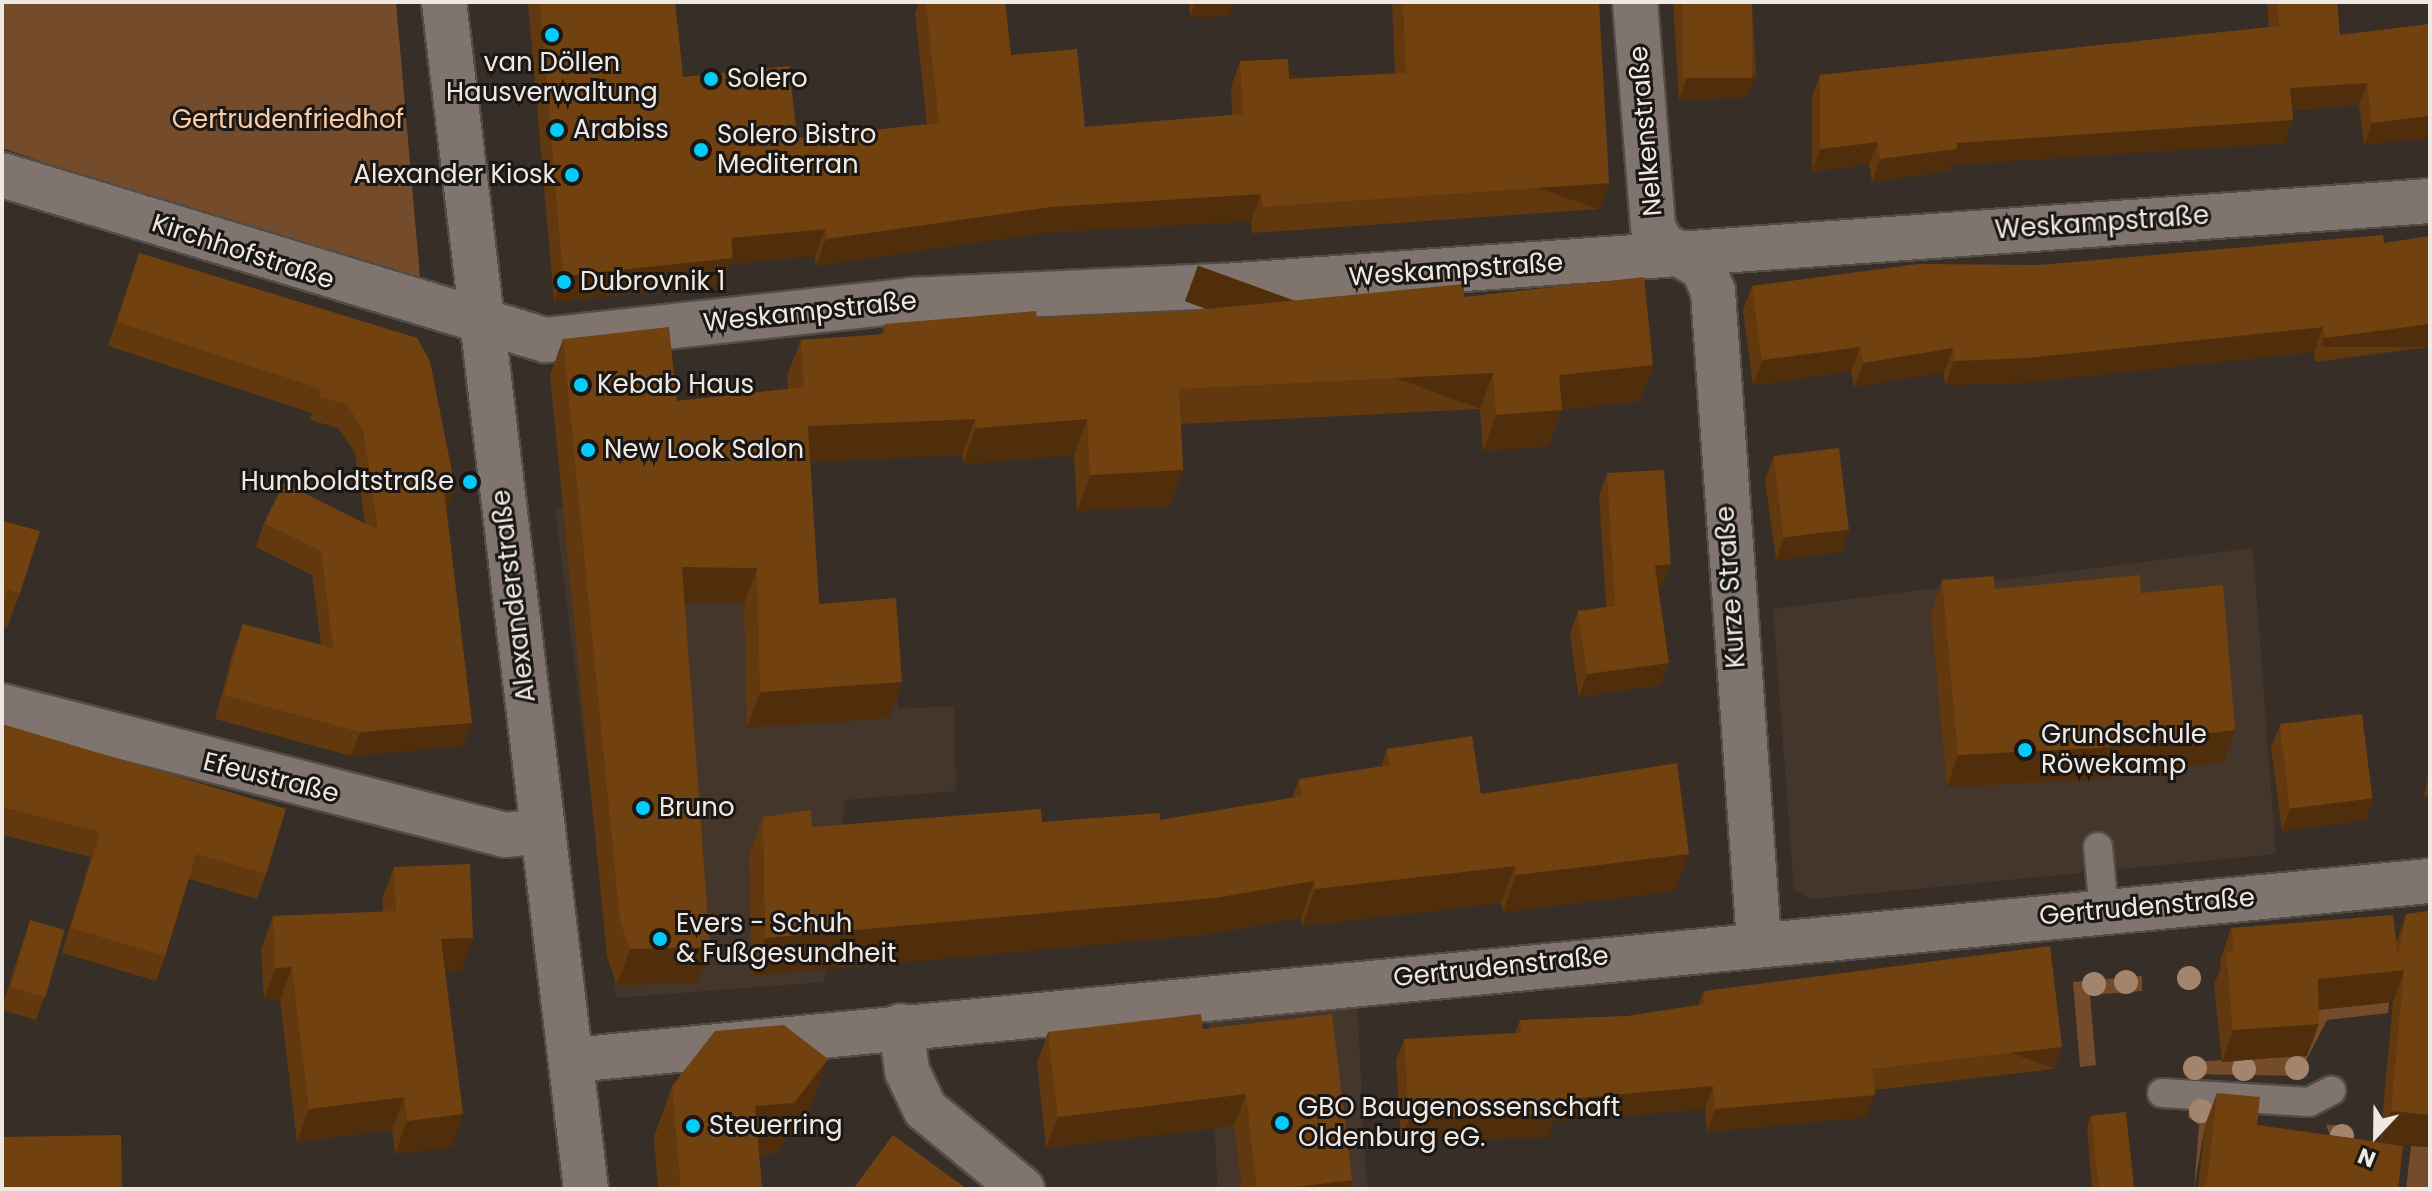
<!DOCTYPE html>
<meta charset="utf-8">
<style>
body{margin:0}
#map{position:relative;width:2432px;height:1191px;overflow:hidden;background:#372e27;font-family:Poppins,sans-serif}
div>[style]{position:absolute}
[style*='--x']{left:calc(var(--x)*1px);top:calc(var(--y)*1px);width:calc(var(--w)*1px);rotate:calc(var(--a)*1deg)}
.built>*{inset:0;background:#44362b;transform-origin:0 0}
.green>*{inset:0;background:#744c2b}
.roads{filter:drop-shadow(2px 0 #544d47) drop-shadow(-2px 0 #544d47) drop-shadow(0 2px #544d47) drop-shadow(0 -2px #544d47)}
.lane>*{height:28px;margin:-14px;padding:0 14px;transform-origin:14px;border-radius:14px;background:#80756e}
.street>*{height:44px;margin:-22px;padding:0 22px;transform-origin:22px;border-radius:22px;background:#80756e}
.secondary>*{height:44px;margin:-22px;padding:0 22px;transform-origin:22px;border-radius:22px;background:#80756e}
.trees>*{width:24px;height:24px;margin:-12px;border-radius:50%;background:#a3856d}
.wall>*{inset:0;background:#62380e}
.shaded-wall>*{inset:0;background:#502e0b;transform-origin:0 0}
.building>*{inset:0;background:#724110;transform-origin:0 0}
.dots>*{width:22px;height:22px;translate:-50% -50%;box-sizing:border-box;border:4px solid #1b1714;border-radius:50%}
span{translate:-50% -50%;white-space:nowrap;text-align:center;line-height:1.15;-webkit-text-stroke:6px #1b1714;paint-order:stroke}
.poi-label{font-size:26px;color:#efe9e4}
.left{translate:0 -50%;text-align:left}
.right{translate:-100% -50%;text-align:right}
.park-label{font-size:26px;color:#fbcca7}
.street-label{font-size:26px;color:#efe9e4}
.frame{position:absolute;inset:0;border:4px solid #efe9e4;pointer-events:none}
.north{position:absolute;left:2336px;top:1095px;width:80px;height:80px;-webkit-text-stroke:6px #1b1714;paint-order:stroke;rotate:202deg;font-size:22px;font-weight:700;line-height:32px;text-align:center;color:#efe9e4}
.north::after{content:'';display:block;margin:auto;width:28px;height:36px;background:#efe9e4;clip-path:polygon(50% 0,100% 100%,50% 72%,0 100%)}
</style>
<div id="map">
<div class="built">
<i style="clip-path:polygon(796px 485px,805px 629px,892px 627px,898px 709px,954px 706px,956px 791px,845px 800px,824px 982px,616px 998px,555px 508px)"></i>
<i style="clip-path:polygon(2253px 548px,2276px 854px,1813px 899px,1794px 891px,1773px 609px)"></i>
<i style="left:1356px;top:982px;width:207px;height:149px;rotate:87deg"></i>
</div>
<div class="green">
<i style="clip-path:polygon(2px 2px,396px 2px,421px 289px,2px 148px)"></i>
<i style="clip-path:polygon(2142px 976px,2142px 991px,2090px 995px,2096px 1065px,2080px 1067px,2073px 982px)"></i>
<i style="clip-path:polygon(2389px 1002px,2388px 1013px,2327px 1020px,2298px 1076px,2189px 1074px,2186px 1067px,2186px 1062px,2307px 1056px,2307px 1011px)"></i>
<i style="clip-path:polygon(2191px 1101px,2245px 1111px,2262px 1155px,2296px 1151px,2300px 1158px,2315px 1152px,2319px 1160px,2337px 1153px,2326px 1125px,2348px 1125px,2358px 1169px,2245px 1157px,2248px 1129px,2205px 1125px,2194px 1189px,2199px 1125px,2188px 1117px)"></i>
<i style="clip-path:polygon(2411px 1146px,2430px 1147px,2430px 1189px,2406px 1189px)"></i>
</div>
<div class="roads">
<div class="lane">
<i style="--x:2098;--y:847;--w:64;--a:84.6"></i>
<i style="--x:2162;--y:1093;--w:147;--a:3.5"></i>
<i style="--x:2309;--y:1102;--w:25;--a:-27"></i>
</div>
<div class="street">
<i style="--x:1635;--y:2;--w:226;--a:85.4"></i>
<i style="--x:1653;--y:227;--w:19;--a:62"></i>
<i style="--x:1662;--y:244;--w:48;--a:30.3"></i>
<i style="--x:1703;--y:268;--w:26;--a:67"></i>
<i style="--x:1713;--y:292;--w:651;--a:85.95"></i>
<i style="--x:2;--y:175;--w:568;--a:16.9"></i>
<i style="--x:545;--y:340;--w:368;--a:-6.2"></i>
<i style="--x:911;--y:300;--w:312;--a:-2.6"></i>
<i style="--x:1223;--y:286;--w:1210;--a:-4.03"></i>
<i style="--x:2;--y:706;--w:519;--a:14.38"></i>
<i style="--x:505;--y:835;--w:37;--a:-6"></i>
<i style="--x:901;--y:1026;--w:45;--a:82.4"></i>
<i style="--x:907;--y:1071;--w:42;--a:64.7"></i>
<i style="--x:925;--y:1109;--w:126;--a:39.5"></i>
<i style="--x:573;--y:1060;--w:1866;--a:-5.51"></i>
</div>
<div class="secondary">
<i style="--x:444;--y:2;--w:1195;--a:83.18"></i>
</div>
</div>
<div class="trees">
<i style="left:2189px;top:978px"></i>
<i style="left:2126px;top:982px"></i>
<i style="left:2094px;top:984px"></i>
<i style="left:2195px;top:1068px"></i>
<i style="left:2297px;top:1068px"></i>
<i style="left:2244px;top:1069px"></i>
<i style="left:2201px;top:1111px"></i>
<i style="left:2342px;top:1136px"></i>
</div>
<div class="wall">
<i style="clip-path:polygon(528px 2px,675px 2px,683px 77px,797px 138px,927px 125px,915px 13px,919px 2px,1013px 2px,1005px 3px,1011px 55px,1085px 127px,1232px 115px,1231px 87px,1240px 61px,1289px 79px,1395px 73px,1392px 2px,1599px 2px,1600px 209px,1252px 233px,1251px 221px,1040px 233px,816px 266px,815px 256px,730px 264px,723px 284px,554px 302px)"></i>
<i style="clip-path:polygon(1189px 2px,1233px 2px,1228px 16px,1190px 17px)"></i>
<i style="clip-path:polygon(1673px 2px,1752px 2px,1756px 75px,1747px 97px,1679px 100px)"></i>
<i style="clip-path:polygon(2267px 2px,2337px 2px,2340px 35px,2430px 24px,2364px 145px,2359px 105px,2292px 110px,2285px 143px,1951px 165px,1949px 171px,1872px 182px,1869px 164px,1812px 172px,1812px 97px,1820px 75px,2269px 27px)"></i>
<i style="clip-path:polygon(2430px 236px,2430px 347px,2315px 362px,2314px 352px,2019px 383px,1945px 385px,1944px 372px,1854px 387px,1851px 371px,1753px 385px,1743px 310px,1752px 286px,2384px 243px)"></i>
<i style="clip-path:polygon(139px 253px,417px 338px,455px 487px,446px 510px,472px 723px,463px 746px,351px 756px,215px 719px,234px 648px,243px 624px,321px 645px,312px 575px,256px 547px,264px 523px,365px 523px,355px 453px,338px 428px,310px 420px,312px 413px,108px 346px)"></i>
<i style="clip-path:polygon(1464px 297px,1653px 365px,1640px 401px,1562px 410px,1549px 446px,1483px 451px,1480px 409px,1181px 424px,1183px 470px,1170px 506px,1077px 511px,1074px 455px,963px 464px,962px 455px,810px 462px,819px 604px,889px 718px,747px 728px,744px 604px,685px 603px,697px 983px,617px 985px,607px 957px,550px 375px,563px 339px,677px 401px,788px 389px,787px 376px,801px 340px,881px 335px,885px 324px,1175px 312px)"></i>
<i style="clip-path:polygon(1774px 457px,1849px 529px,1841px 552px,1776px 560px,1765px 479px)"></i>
<i style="clip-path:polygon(1607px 473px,1663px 587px,1658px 587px,1661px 685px,1579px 697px,1570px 634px,1578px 611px,1606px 607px,1599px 495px)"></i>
<i style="clip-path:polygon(2px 521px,20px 593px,7px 628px,2px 626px)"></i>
<i style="clip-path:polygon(1942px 580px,1995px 589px,2141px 593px,2224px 762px,2086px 780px,1947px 787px,1931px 612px)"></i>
<i style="clip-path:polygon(2px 724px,266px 874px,257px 899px,189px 879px,165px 956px,156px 981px,62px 953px,91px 857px,2px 835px)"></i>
<i style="clip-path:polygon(2280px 725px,2373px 798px,2365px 820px,2282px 831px,2271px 747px)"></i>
<i style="clip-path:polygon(1387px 749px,1481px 794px,1675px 891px,1503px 912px,1501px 903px,1302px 926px,1301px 918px,1201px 935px,752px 976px,749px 855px,763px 817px,812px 827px,1160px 820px,1292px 798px,1299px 779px,1381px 767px)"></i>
<i style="clip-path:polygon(2430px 765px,2430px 797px,2424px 796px)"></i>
<i style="clip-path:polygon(394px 867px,461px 971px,445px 971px,452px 1147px,395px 1154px,392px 1130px,297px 1142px,280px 1000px,264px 1000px,261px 949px,273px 916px,383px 912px,382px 899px)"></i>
<i style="clip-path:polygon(2430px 911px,2392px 1144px,2398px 1189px,2198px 1189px,2205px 1125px,2217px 1093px,2257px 1125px,2380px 1142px,2393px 1002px,2319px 1010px,2319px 1024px,2307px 1055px,2222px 1062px,2214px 984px,2221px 968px,2220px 960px,2231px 928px,2397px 941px,2406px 914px)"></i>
<i style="clip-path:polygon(30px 920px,44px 998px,36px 1020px,2px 1010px,2px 1006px)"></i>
<i style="clip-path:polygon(1704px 991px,2062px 1047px,2054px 1069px,1875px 1090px,1867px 1117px,1707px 1132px,1705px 1109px,1553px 1121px,1548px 1137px,1401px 1141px,1396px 1061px,1404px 1039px,1515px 1033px,1520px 1020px,1628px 1016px,1698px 1005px)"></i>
<i style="clip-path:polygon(1203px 1029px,1352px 1180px,1349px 1189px,1242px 1189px,1234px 1126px,1046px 1148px,1037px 1063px,1048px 1032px)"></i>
<i style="clip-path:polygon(672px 1086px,810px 1110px,776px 1153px,759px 1155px,761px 1189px,658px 1189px,654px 1137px)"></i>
<i style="clip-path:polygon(2091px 1115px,2134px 1189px,2092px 1189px,2087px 1127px)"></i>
</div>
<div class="shaded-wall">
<i style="clip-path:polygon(1195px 2px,1233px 2px,1228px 16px,1190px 17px)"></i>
<i style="clip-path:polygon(1756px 75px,1747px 97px,1679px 100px,1687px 78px)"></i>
<i style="clip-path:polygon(2367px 83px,2359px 105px,2282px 110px,2290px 88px)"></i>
<i style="clip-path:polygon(2430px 116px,2430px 138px,2364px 145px,2372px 123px)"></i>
<i style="clip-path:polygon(2293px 120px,2285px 143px,1951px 165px,1949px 171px,1872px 182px,1880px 159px,1957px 143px)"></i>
<i style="clip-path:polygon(1878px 142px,1869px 164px,1812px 172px,1820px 149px)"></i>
<i style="left:1609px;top:183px;width:28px;height:348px;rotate:109deg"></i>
<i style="clip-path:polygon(1261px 194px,1251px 221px,1040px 233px,816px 266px,826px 239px,1050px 207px)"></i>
<i style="clip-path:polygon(825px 229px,815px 256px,730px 264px,723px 284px,554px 302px,563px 276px,731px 238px)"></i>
<i style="left:2430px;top:324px;width:23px;height:107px;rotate:90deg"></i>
<i style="clip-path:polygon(2323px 327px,2314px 352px,2019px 383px,1945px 385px,1954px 361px)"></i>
<i style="clip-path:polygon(1860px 347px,1851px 371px,1753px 385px,1762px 360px)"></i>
<i style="clip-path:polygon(1953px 348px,1944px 372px,1854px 387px,1863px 363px)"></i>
<i style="clip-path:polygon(1653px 365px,1640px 401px,1552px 411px,1562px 410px,1549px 446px,1483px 451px,1496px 415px,1559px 375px)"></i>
<i style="left:1493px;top:373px;width:38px;height:314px;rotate:110deg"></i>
<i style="clip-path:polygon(975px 419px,962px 455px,795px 463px,808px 426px)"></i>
<i style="clip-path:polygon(1087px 419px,1074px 455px,963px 464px,976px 428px)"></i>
<i style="clip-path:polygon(1183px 470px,1170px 506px,1077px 511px,1090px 475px)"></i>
<i style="clip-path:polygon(455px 487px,446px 511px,444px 489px)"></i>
<i style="clip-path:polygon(1849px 529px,1841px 552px,1776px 560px,1784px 537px)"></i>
<i style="clip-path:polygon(1671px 564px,1663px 587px,1647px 588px,1655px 566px)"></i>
<i style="clip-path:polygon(682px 567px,757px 568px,744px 604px,669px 603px)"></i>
<i style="clip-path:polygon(1669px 663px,1661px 685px,1579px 697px,1587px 674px)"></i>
<i style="clip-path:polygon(902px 682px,889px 718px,747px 728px,760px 692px)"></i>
<i style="clip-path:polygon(472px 723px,463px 746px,351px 756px,360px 732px)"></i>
<i style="clip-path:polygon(2235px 730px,2224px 762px,2086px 780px,1947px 787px,1958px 755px)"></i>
<i style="clip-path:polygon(2373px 798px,2365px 820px,2282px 831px,2290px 809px)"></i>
<i style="clip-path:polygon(1689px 854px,1675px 891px,1503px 912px,1516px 875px)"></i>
<i style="clip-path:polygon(1515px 866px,1501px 903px,1302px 926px,1315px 889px)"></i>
<i style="clip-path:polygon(1314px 881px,1301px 918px,1201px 935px,752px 976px,765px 938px)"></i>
<i style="clip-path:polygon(473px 938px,461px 971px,429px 972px,441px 939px)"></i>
<i style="clip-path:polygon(710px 947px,697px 983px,617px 985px,630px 949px)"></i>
<i style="clip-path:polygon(292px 967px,280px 1000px,264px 1000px,275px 968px)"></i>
<i style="clip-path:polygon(2404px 970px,2393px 1002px,2307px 1011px,2318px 979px)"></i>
<i style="clip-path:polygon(2319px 1024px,2307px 1055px,2222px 1062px,2233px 1030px)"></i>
<i style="left:2062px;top:1047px;width:23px;height:191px;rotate:110deg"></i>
<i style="clip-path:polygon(828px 1059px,810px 1110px,776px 1153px,737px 1156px,755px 1106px)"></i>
<i style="clip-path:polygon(1713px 1086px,1705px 1109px,1553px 1121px,1548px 1137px,1401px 1141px,1409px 1119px,1555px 1100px)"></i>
<i style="clip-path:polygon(1246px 1094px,1234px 1126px,1046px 1148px,1058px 1117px)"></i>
<i style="clip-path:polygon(1875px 1095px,1867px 1117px,1707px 1132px,1715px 1109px)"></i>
<i style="clip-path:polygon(404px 1097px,392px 1130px,297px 1142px,309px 1109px)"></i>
<i style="clip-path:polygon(2391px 1111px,2430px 1115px,2430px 1147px,2380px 1143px)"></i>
<i style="clip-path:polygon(463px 1114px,452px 1147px,395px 1154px,407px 1121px)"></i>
<i style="clip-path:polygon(1352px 1180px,1349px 1189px,1279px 1189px)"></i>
</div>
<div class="building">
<i style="clip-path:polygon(540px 2px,675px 2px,683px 77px,789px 66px,797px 138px,939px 123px,926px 2px,1005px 2px,1011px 55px,1077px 49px,1085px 127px,1243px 114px,1240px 61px,1288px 59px,1289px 79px,1406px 73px,1403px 2px,1599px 2px,1609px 183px,1262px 207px,1261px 194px,1050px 207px,826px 239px,825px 229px,731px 238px,733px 258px,563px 276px)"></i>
<i style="left:1683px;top:2px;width:69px;height:76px"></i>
<i style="clip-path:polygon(2277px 2px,2337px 2px,2340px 35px,2430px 24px,2430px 116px,2372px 123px,2367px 83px,2290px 88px,2293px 120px,1957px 143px,1957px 149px,1880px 159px,1878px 142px,1820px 149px,1820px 75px,2279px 26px)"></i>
<i style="clip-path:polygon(2383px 235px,2384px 243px,2430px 236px,2430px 324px,2324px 338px,2323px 327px,2028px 358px,1954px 361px,1953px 348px,1863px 363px,1860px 347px,1762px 360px,1752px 286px,1918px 264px,2039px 265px)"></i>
<i style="clip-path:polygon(139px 253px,417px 338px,430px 361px,455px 487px,444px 489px,472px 723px,360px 732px,224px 695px,243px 624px,333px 648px,321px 551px,264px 523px,284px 483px,378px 530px,363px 430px,347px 404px,319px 397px,321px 389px,117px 322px)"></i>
<i style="clip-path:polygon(1644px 277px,1653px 365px,1559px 375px,1562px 410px,1496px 415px,1493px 373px,1179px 389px,1183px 470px,1090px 475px,1087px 419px,976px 428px,975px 419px,808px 426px,819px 604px,896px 598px,902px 682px,760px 692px,757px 568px,682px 567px,710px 947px,630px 949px,620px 921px,563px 339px,669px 327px,677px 401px,804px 387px,801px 340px,885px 334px,885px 324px,1036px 311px,1037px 318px,1175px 312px,1464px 284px,1464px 297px)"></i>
<i style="left:1839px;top:448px;width:82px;height:66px;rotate:83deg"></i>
<i style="clip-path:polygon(1664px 470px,1671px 564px,1655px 566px,1669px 663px,1587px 674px,1578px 611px,1615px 606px,1607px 473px)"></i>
<i style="clip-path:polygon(2px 521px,40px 531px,20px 593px,8px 589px,2px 608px)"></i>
<i style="clip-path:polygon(2140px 575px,2141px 593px,2223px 585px,2235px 730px,2097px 748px,1958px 755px,1942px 580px,1994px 576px,1995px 589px)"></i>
<i style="left:2362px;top:714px;width:85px;height:83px;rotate:83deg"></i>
<i style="clip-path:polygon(2px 724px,286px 809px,266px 874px,196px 854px,165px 956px,71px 928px,100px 832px,2px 807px)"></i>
<i style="clip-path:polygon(1472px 736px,1481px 794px,1677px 763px,1689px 854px,1516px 875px,1515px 866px,1315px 889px,1314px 881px,1215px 898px,765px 938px,763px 817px,811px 810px,812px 827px,1041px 809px,1042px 822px,1160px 813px,1160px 820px,1302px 796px,1299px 779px,1390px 765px,1387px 749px)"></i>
<i style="clip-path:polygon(470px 864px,473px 938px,441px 939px,463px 1114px,407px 1121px,404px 1097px,309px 1109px,292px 967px,275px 968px,273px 916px,396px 911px,394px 867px)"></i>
<i style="clip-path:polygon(2430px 911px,2430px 1115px,2391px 1111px,2404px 970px,2318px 979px,2319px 1024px,2233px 1030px,2226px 953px,2234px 951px,2231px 928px,2393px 915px,2398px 955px,2406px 914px)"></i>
<i style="left:30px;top:920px;width:36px;height:70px;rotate:16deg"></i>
<i style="clip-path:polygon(2050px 946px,2062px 1047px,1872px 1069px,1875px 1095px,1715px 1109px,1713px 1086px,1555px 1100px,1556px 1114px,1409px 1119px,1404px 1039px,1521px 1033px,1520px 1020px,1628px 1016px,1705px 1004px,1704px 991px)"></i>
<i style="clip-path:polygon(1201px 1014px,1203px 1029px,1332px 1014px,1352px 1180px,1279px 1189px,1257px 1189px,1246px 1094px,1058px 1117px,1048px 1032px)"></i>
<i style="clip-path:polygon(784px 1025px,828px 1059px,794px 1103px,755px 1106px,762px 1188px,681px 1189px,672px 1086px,715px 1031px)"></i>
<i style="clip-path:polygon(2217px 1093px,2260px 1097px,2257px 1125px,2403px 1146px,2398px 1189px,2206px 1189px)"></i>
<i style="left:2126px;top:1112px;width:77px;height:35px;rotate:84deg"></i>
<i style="left:121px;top:1135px;width:54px;height:119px;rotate:89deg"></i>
<i style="clip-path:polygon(893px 1135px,967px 1189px,853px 1189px)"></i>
</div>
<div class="dots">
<i style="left:552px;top:35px;background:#05cbf9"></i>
<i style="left:711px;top:79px;background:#05cbf9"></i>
<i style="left:557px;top:130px;background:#05cbf9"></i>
<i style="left:701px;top:150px;background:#05cbf9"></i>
<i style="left:572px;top:175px;background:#05cbf9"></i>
<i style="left:564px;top:282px;background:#05cbf9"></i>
<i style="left:581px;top:385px;background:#05cbf9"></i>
<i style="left:588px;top:450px;background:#05cbf9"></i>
<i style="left:470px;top:482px;background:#05cbf9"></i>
<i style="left:2025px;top:750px;background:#05cbf9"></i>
<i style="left:643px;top:808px;background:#05cbf9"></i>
<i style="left:660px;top:939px;background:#05cbf9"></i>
<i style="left:1282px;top:1123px;background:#05cbf9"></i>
<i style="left:693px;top:1126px;background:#05cbf9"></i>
</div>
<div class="poi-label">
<span style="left:552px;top:78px">van Döllen<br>Hausverwaltung</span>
<span class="left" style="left:727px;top:79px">Solero</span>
<span class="left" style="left:573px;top:130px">Arabiss</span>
<span class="left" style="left:717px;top:150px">Solero Bistro<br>Mediterran</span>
<span class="right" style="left:556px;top:175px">Alexander Kiosk</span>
<span class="left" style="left:580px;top:282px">Dubrovnik 1</span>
<span class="left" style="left:597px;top:385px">Kebab Haus</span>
<span class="left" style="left:604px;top:450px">New Look Salon</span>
<span class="right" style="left:454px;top:482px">Humboldtstraße</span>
<span class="left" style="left:2041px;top:750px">Grundschule<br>Röwekamp</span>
<span class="left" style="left:659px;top:808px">Bruno</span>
<span class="left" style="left:676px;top:939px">Evers - Schuh<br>&amp; Fußgesundheit</span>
<span class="left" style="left:1298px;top:1123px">GBO Baugenossenschaft<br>Oldenburg eG.</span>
<span class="left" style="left:709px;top:1126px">Steuerring</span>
</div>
<div class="park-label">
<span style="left:288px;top:120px">Gertrudenfriedhof</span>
</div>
<div class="street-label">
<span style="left:1646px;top:131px;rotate:-95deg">Nelkenstraße</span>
<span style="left:2102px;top:223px;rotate:-4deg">Weskampstraße</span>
<span style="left:243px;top:252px;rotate:18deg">Kirchhofstraße</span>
<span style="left:1456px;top:270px;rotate:-4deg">Weskampstraße</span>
<span style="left:810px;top:312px;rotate:-6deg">Weskampstraße</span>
<span style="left:1731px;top:587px;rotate:-94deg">Kurze Straße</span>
<span style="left:514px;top:596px;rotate:-97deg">Alexanderstraße</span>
<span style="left:271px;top:778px;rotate:14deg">Efeustraße</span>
<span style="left:2147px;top:907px;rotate:-5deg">Gertrudenstraße</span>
<span style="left:1501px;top:967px;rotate:-6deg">Gertrudenstraße</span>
</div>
<div class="frame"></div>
<div class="north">N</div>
</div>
